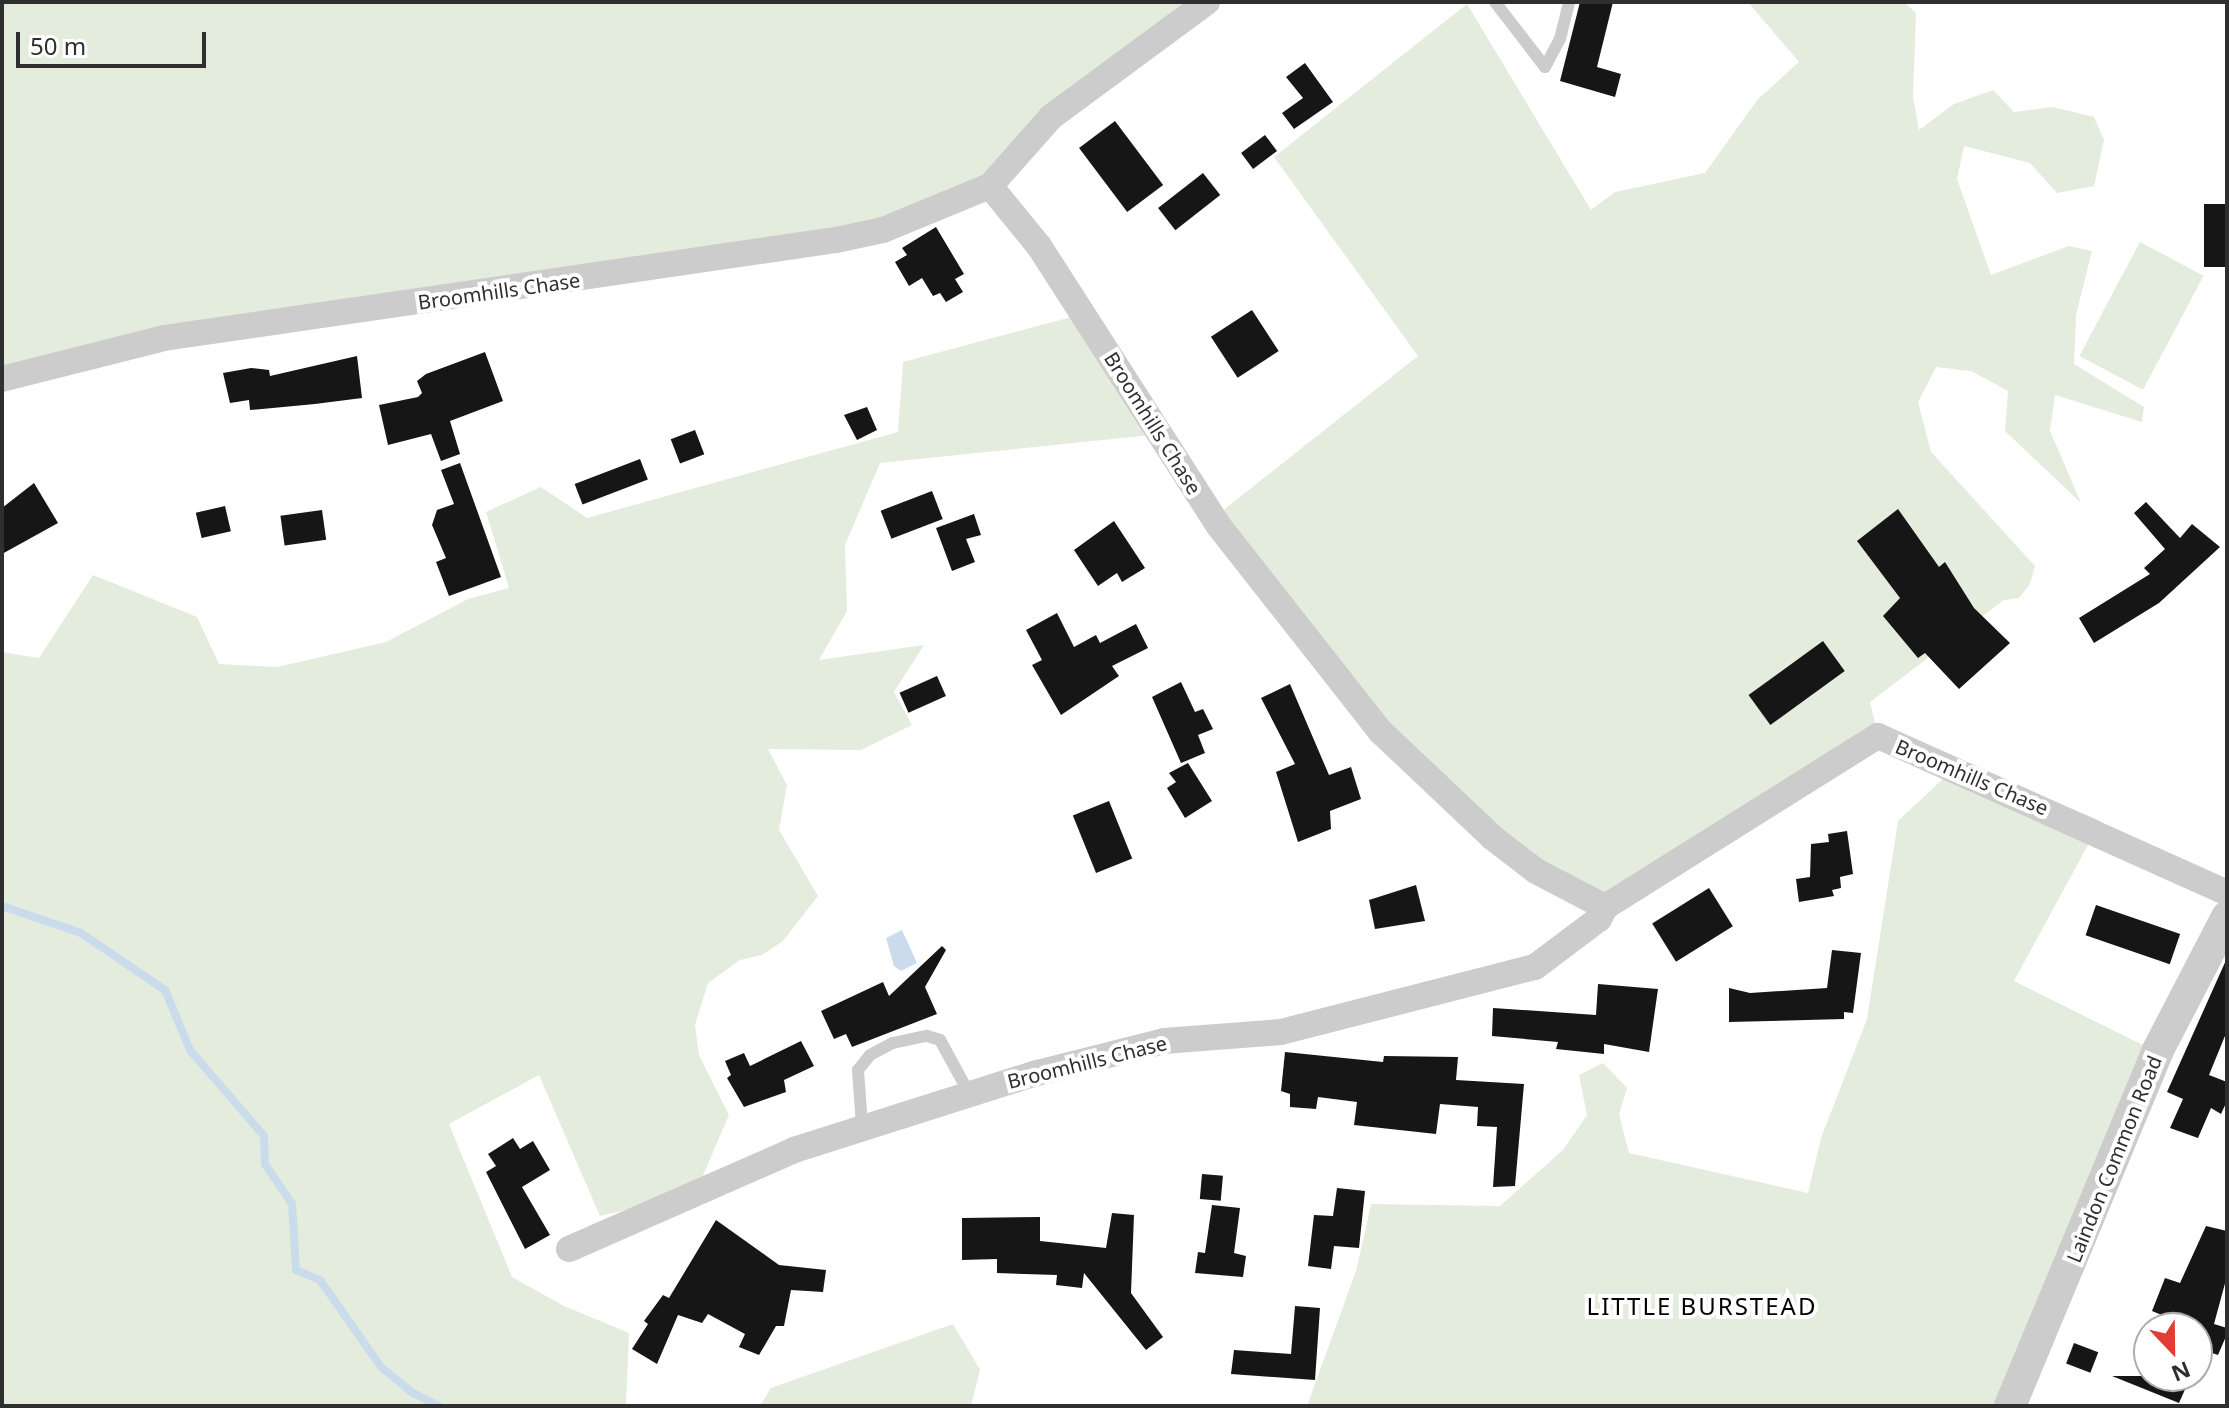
<!DOCTYPE html>
<style>
body{margin:0}
#map{position:relative;width:2229px;height:1408px;overflow:hidden;background:#fff;font-family:"Noto Sans",sans-serif}
div>[style]{position:absolute}
[style*='--x']{left:calc(var(--x)*1px);top:calc(var(--y)*1px);width:calc(var(--w)*1px);rotate:calc(var(--a)*1deg)}
.green>*{inset:0;background:#e4ecdd;transform-origin:0 0}
.water>*{inset:0;background:#cadbec}
.stream>*{height:8px;margin:-4px;padding:0 4px;transform-origin:4px;border-radius:4px;background:#cadbec}
.building>*{inset:0;background:#161616;transform-origin:0 0}
.service>*{height:12px;margin:-6px;padding:0 6px;transform-origin:6px;border-radius:6px;background:#ccc}
.minor>*{height:26px;margin:-13px;padding:0 13px;transform-origin:13px;border-radius:13px;background:#ccc}
.tertiary>*{height:32px;margin:-16px;padding:0 16px;transform-origin:16px;border-radius:16px;background:#ccc}
span{translate:-50% -50%;white-space:nowrap;text-align:center;line-height:1.15;-webkit-text-stroke:8px #fff;paint-order:stroke}
.street-label{font-size:20px;color:#2f2f2f}
.quarter-label{font-size:24px;color:#000;letter-spacing:2px}
.frame{position:absolute;inset:0;border:4px solid #2f2f2f;pointer-events:none}
.north{position:absolute;left:2133px;top:1312px;width:80px;height:80px;box-sizing:border-box;background:#fff;border:2px solid #acacac;border-radius:50%;rotate:158deg;font-size:22px;font-weight:700;line-height:32px;text-align:center;color:#2f2f2f}
.north::after{content:'';display:block;margin:auto;width:28px;height:36px;background:#e33c34;clip-path:polygon(50% 0,100% 100%,50% 72%,0 100%)}
.scale{position:absolute;left:16px;top:32px;width:190px;height:36px;box-sizing:border-box;border:4px solid #2f2f2f;border-top:0;padding-left:10px;font-size:24px;line-height:28px;white-space:nowrap;color:#2f2f2f;-webkit-text-stroke:6px #fff;paint-order:stroke}
</style>
<div id="map">
<div class="green">
<i style="clip-path:polygon(2px 2px,1207px 2px,1005px 168px,892px 217px,777px 245px,2px 379px)"></i>
<i style="clip-path:polygon(1748px 2px,1904px 2px,1916px 13px,1913px 96px,1919px 130px,1954px 104px,1993px 90px,2014px 112px,2053px 107px,2094px 117px,2104px 140px,2094px 186px,2057px 193px,2030px 163px,1964px 146px,1957px 179px,1991px 275px,2069px 246px,2092px 251px,2076px 315px,2074px 364px,2144px 407px,2142px 422px,2055px 395px,2050px 431px,2081px 503px,2005px 431px,2008px 391px,1971px 371px,1936px 367px,1918px 402px,1931px 452px,2035px 566px,2030px 584px,2019px 598px,2004px 600px,1870px 702px,1878px 736px,1605px 907px,1493px 838px,1207px 523px,1418px 356px,1274px 157px,1467px 4px,1591px 210px,1615px 192px,1705px 173px,1758px 99px,1799px 62px)"></i>
<i style="left:2140px;top:242px;width:72px;height:129px;rotate:28deg"></i>
<i style="clip-path:polygon(1083px 314px,1160px 434px,880px 463px,845px 545px,847px 611px,819px 660px,924px 645px,894px 692px,912px 725px,861px 750px,768px 749px,787px 785px,779px 830px,818px 896px,783px 941px,762px 955px,740px 960px,708px 983px,695px 1025px,699px 1055px,729px 1115px,695px 1194px,600px 1216px,539px 1075px,449px 1124px,512px 1277px,564px 1306px,629px 1333px,626px 1406px,2px 1406px,2px 652px,39px 658px,93px 575px,197px 617px,219px 664px,277px 667px,386px 642px,468px 599px,509px 588px,486px 512px,541px 487px,587px 518px,898px 432px,903px 362px)"></i>
<i style="clip-path:polygon(1961px 762px,2101px 821px,2014px 981px,2157px 1052px,2009px 1406px,1307px 1406px,1356px 1271px,1371px 1204px,1500px 1206px,1563px 1150px,1587px 1115px,1579px 1075px,1603px 1063px,1627px 1088px,1619px 1114px,1629px 1153px,1808px 1193px,1821px 1138px,1867px 1019px,1898px 821px)"></i>
<i style="clip-path:polygon(953px 1324px,980px 1370px,971px 1406px,760px 1406px,771px 1388px)"></i>
</div>
<div class="water">
<i style="clip-path:polygon(902px 930px,917px 963px,901px 971px,894px 966px,886px 938px)"></i>
</div>
<div class="stream">
<i style="--x:2;--y:906;--w:83;--a:18.9"></i>
<i style="--x:81;--y:933;--w:102;--a:34.2"></i>
<i style="--x:165;--y:990;--w:65;--a:67.4"></i>
<i style="--x:190;--y:1050;--w:113;--a:49.3"></i>
<i style="--x:264;--y:1136;--w:28;--a:88"></i>
<i style="--x:265;--y:1164;--w:48;--a:56"></i>
<i style="--x:292;--y:1204;--w:66;--a:86.5"></i>
<i style="--x:296;--y:1270;--w:26;--a:23"></i>
<i style="--x:320;--y:1280;--w:106;--a:55"></i>
<i style="--x:381;--y:1367;--w:41;--a:39.1"></i>
<i style="--x:413;--y:1393;--w:29;--a:27"></i>
</div>
<div class="building">
<i style="clip-path:polygon(1580px 2px,1613px 2px,1597px 67px,1621px 74px,1615px 97px,1560px 81px)"></i>
<i style="clip-path:polygon(1305px 63px,1333px 102px,1294px 129px,1282px 113px,1303px 98px,1286px 77px)"></i>
<i style="left:1115px;top:121px;width:80px;height:45px;rotate:53deg"></i>
<i style="left:1265px;top:135px;width:20px;height:30px;rotate:53deg"></i>
<i style="left:1203px;top:173px;width:28px;height:57px;rotate:52deg"></i>
<i style="left:2204px;top:204px;width:23px;height:63px"></i>
<i style="clip-path:polygon(936px 227px,964px 274px,955px 279px,963px 292px,946px 302px,940px 293px,933px 296px,922px 278px,909px 286px,895px 262px,907px 255px,902px 248px)"></i>
<i style="left:1252px;top:310px;width:49px;height:49px;rotate:57deg"></i>
<i style="clip-path:polygon(485px 352px,503px 401px,450px 421px,460px 454px,441px 461px,431px 434px,388px 445px,379px 405px,418px 397px,422px 393px,417px 381px,426px 374px)"></i>
<i style="clip-path:polygon(357px 356px,362px 398px,315px 404px,250px 410px,249px 400px,230px 403px,223px 373px,251px 368px,269px 370px,270px 376px)"></i>
<i style="clip-path:polygon(867px 407px,877px 430px,857px 440px,844px 415px)"></i>
<i style="left:695px;top:430px;width:26px;height:26px;rotate:69deg"></i>
<i style="left:640px;top:459px;width:22px;height:70px;rotate:69deg"></i>
<i style="clip-path:polygon(460px 463px,501px 577px,449px 596px,436px 562px,446px 558px,432px 525px,437px 510px,454px 504px,441px 470px)"></i>
<i style="clip-path:polygon(34px 483px,58px 523px,2px 554px,2px 508px)"></i>
<i style="left:932px;top:491px;width:30px;height:55px;rotate:69deg"></i>
<i style="clip-path:polygon(2146px 502px,2180px 538px,2192px 524px,2220px 547px,2159px 603px,2094px 643px,2079px 618px,2150px 574px,2144px 568px,2165px 549px,2134px 513px)"></i>
<i style="left:225px;top:506px;width:26px;height:30px;rotate:77deg"></i>
<i style="clip-path:polygon(1898px 509px,1939px 567px,1945px 562px,1974px 608px,2010px 643px,1959px 689px,1925px 653px,1918px 658px,1883px 616px,1900px 598px,1857px 541px)"></i>
<i style="left:322px;top:510px;width:30px;height:42px;rotate:82deg"></i>
<i style="clip-path:polygon(974px 514px,981px 535px,966px 539px,975px 562px,952px 571px,936px 528px)"></i>
<i style="clip-path:polygon(1114px 521px,1145px 568px,1122px 582px,1117px 573px,1098px 586px,1074px 550px)"></i>
<i style="clip-path:polygon(1057px 613px,1074px 647px,1096px 635px,1100px 643px,1136px 624px,1148px 648px,1112px 666px,1119px 676px,1061px 715px,1032px 665px,1042px 660px,1026px 630px)"></i>
<i style="left:1823px;top:641px;width:37px;height:92px;rotate:54deg"></i>
<i style="left:937px;top:676px;width:22px;height:41px;rotate:66deg"></i>
<i style="clip-path:polygon(1181px 682px,1195px 712px,1203px 709px,1213px 729px,1198px 735px,1205px 753px,1181px 763px,1152px 697px)"></i>
<i style="clip-path:polygon(1290px 684px,1329px 775px,1351px 767px,1361px 799px,1330px 811px,1331px 829px,1298px 842px,1276px 772px,1295px 764px,1261px 698px)"></i>
<i style="clip-path:polygon(1188px 763px,1212px 801px,1185px 818px,1167px 788px,1176px 782px,1169px 773px)"></i>
<i style="left:1109px;top:801px;width:62px;height:39px;rotate:68deg"></i>
<i style="clip-path:polygon(1847px 831px,1853px 874px,1840px 877px,1841px 888px,1832px 890px,1834px 896px,1799px 902px,1796px 879px,1810px 877px,1811px 844px,1829px 842px,1828px 834px)"></i>
<i style="clip-path:polygon(1416px 885px,1425px 921px,1375px 929px,1369px 900px)"></i>
<i style="left:1709px;top:888px;width:45px;height:67px;rotate:58deg"></i>
<i style="left:2096px;top:905px;width:89px;height:32px;rotate:19deg"></i>
<i style="clip-path:polygon(942px 946px,946px 950px,925px 987px,937px 1014px,852px 1047px,846px 1034px,834px 1039px,821px 1011px,883px 982px,889px 996px)"></i>
<i style="clip-path:polygon(1832px 950px,1861px 953px,1853px 1013px,1844px 1012px,1844px 1019px,1729px 1022px,1729px 988px,1750px 993px,1827px 988px)"></i>
<i style="clip-path:polygon(2227px 958px,2227px 1031px,2209px 1075px,2227px 1082px,2227px 1101px,2221px 1114px,2211px 1108px,2198px 1138px,2170px 1128px,2183px 1099px,2167px 1092px)"></i>
<i style="clip-path:polygon(1598px 984px,1658px 989px,1649px 1052px,1604px 1044px,1604px 1054px,1556px 1049px,1558px 1042px,1492px 1036px,1493px 1008px,1596px 1015px)"></i>
<i style="clip-path:polygon(801px 1041px,814px 1066px,784px 1080px,786px 1092px,744px 1107px,727px 1078px,731px 1075px,725px 1061px,744px 1053px,750px 1066px)"></i>
<i style="clip-path:polygon(1285px 1052px,1383px 1062px,1384px 1056px,1458px 1057px,1456px 1080px,1524px 1084px,1515px 1186px,1493px 1187px,1497px 1127px,1477px 1126px,1478px 1107px,1440px 1104px,1436px 1134px,1354px 1125px,1357px 1102px,1318px 1097px,1316px 1109px,1290px 1107px,1290px 1094px,1281px 1091px)"></i>
<i style="clip-path:polygon(513px 1138px,520px 1149px,533px 1141px,550px 1170px,522px 1187px,550px 1235px,525px 1249px,486px 1172px,496px 1166px,488px 1154px)"></i>
<i style="left:1202px;top:1174px;width:21px;height:25px;rotate:5deg"></i>
<i style="clip-path:polygon(1337px 1188px,1365px 1191px,1359px 1248px,1334px 1246px,1331px 1269px,1308px 1266px,1314px 1215px,1333px 1216px)"></i>
<i style="clip-path:polygon(1212px 1205px,1240px 1208px,1234px 1253px,1246px 1256px,1243px 1277px,1195px 1273px,1198px 1252px,1205px 1253px)"></i>
<i style="clip-path:polygon(1112px 1213px,1134px 1215px,1131px 1293px,1163px 1337px,1146px 1350px,1084px 1273px,1082px 1288px,1056px 1285px,1057px 1275px,997px 1273px,997px 1259px,962px 1260px,962px 1218px,1040px 1217px,1040px 1241px,1106px 1248px)"></i>
<i style="clip-path:polygon(716px 1220px,779px 1265px,826px 1270px,823px 1292px,791px 1290px,784px 1326px,776px 1326px,759px 1355px,739px 1347px,745px 1334px,708px 1314px,702px 1323px,678px 1315px,657px 1364px,632px 1349px,648px 1324px,644px 1321px,663px 1295px,669px 1298px)"></i>
<i style="clip-path:polygon(2206px 1226px,2227px 1231px,2227px 1276px,2214px 1324px,2227px 1328px,2227px 1334px,2218px 1355px,2197px 1348px,2197px 1328px,2160px 1328px,2164px 1316px,2152px 1311px,2165px 1278px,2180px 1283px)"></i>
<i style="clip-path:polygon(1295px 1306px,1320px 1308px,1315px 1380px,1231px 1374px,1234px 1350px,1291px 1354px)"></i>
<i style="left:2074px;top:1343px;width:26px;height:22px;rotate:21deg"></i>
<i style="clip-path:polygon(2112px 1376px,2191px 1376px,2179px 1403px)"></i>
</div>
<div class="service">
<i style="--x:1495;--y:2;--w:82;--a:52.4"></i>
<i style="--x:1545;--y:67;--w:32;--a:-62"></i>
<i style="--x:1560;--y:39;--w:38;--a:-76"></i>
<i style="--x:862;--y:1125;--w:55;--a:-94.2"></i>
<i style="--x:858;--y:1070;--w:19;--a:-51"></i>
<i style="--x:870;--y:1055;--w:26;--a:-28"></i>
<i style="--x:893;--y:1043;--w:35;--a:-12"></i>
<i style="--x:927;--y:1036;--w:14;--a:17"></i>
<i style="--x:940;--y:1040;--w:60;--a:61.3"></i>
</div>
<div class="minor">
<i style="--x:990;--y:186;--w:92;--a:-48.5"></i>
<i style="--x:1051;--y:117;--w:194;--a:-36.4"></i>
<i style="--x:2;--y:379;--w:167;--a:-14.2"></i>
<i style="--x:164;--y:338;--w:679;--a:-8.3"></i>
<i style="--x:836;--y:240;--w:48;--a:-12"></i>
<i style="--x:883;--y:230;--w:116;--a:-22.4"></i>
<i style="--x:990;--y:186;--w:77;--a:50.8"></i>
<i style="--x:1039;--y:246;--w:331;--a:57.3"></i>
<i style="--x:1218;--y:525;--w:263;--a:51.8"></i>
<i style="--x:1381;--y:732;--w:154;--a:43.4"></i>
<i style="--x:1493;--y:838;--w:54;--a:37.5"></i>
<i style="--x:1536;--y:871;--w:78;--a:27.6"></i>
<i style="--x:569;--y:1249;--w:246;--a:-23.7"></i>
<i style="--x:794;--y:1150;--w:255;--a:-17.6"></i>
<i style="--x:1037;--y:1073;--w:131;--a:-14.1"></i>
<i style="--x:1164;--y:1041;--w:117;--a:-4.4"></i>
<i style="--x:1281;--y:1032;--w:262;--a:-14.4"></i>
<i style="--x:1535;--y:967;--w:80;--a:-36.9"></i>
<i style="--x:1599;--y:919;--w:13;--a:-63"></i>
<i style="--x:1605;--y:907;--w:322;--a:-32.1"></i>
<i style="--x:1878;--y:736;--w:383;--a:24.2"></i>
</div>
<div class="tertiary">
<i style="--x:2010;--y:1406;--w:383;--a:-67.4"></i>
<i style="--x:2157;--y:1052;--w:152;--a:-62.6"></i>
</div>
<div class="street-label">
<span style="left:499px;top:291px;rotate:-8deg">Broomhills Chase</span>
<span style="left:1153px;top:423px;rotate:58deg">Broomhills Chase</span>
<span style="left:1972px;top:777px;rotate:23deg">Broomhills Chase</span>
<span style="left:1087px;top:1062px;rotate:-14deg">Broomhills Chase</span>
<span style="left:2114px;top:1159px;rotate:-68deg">Laindon Common Road</span>
</div>
<div class="quarter-label">
<span style="left:1702px;top:1306px">LITTLE BURSTEAD</span>
</div>
<div class="frame"></div>
<div class="north">N</div>
<div class="scale">50 m</div>
</div>
